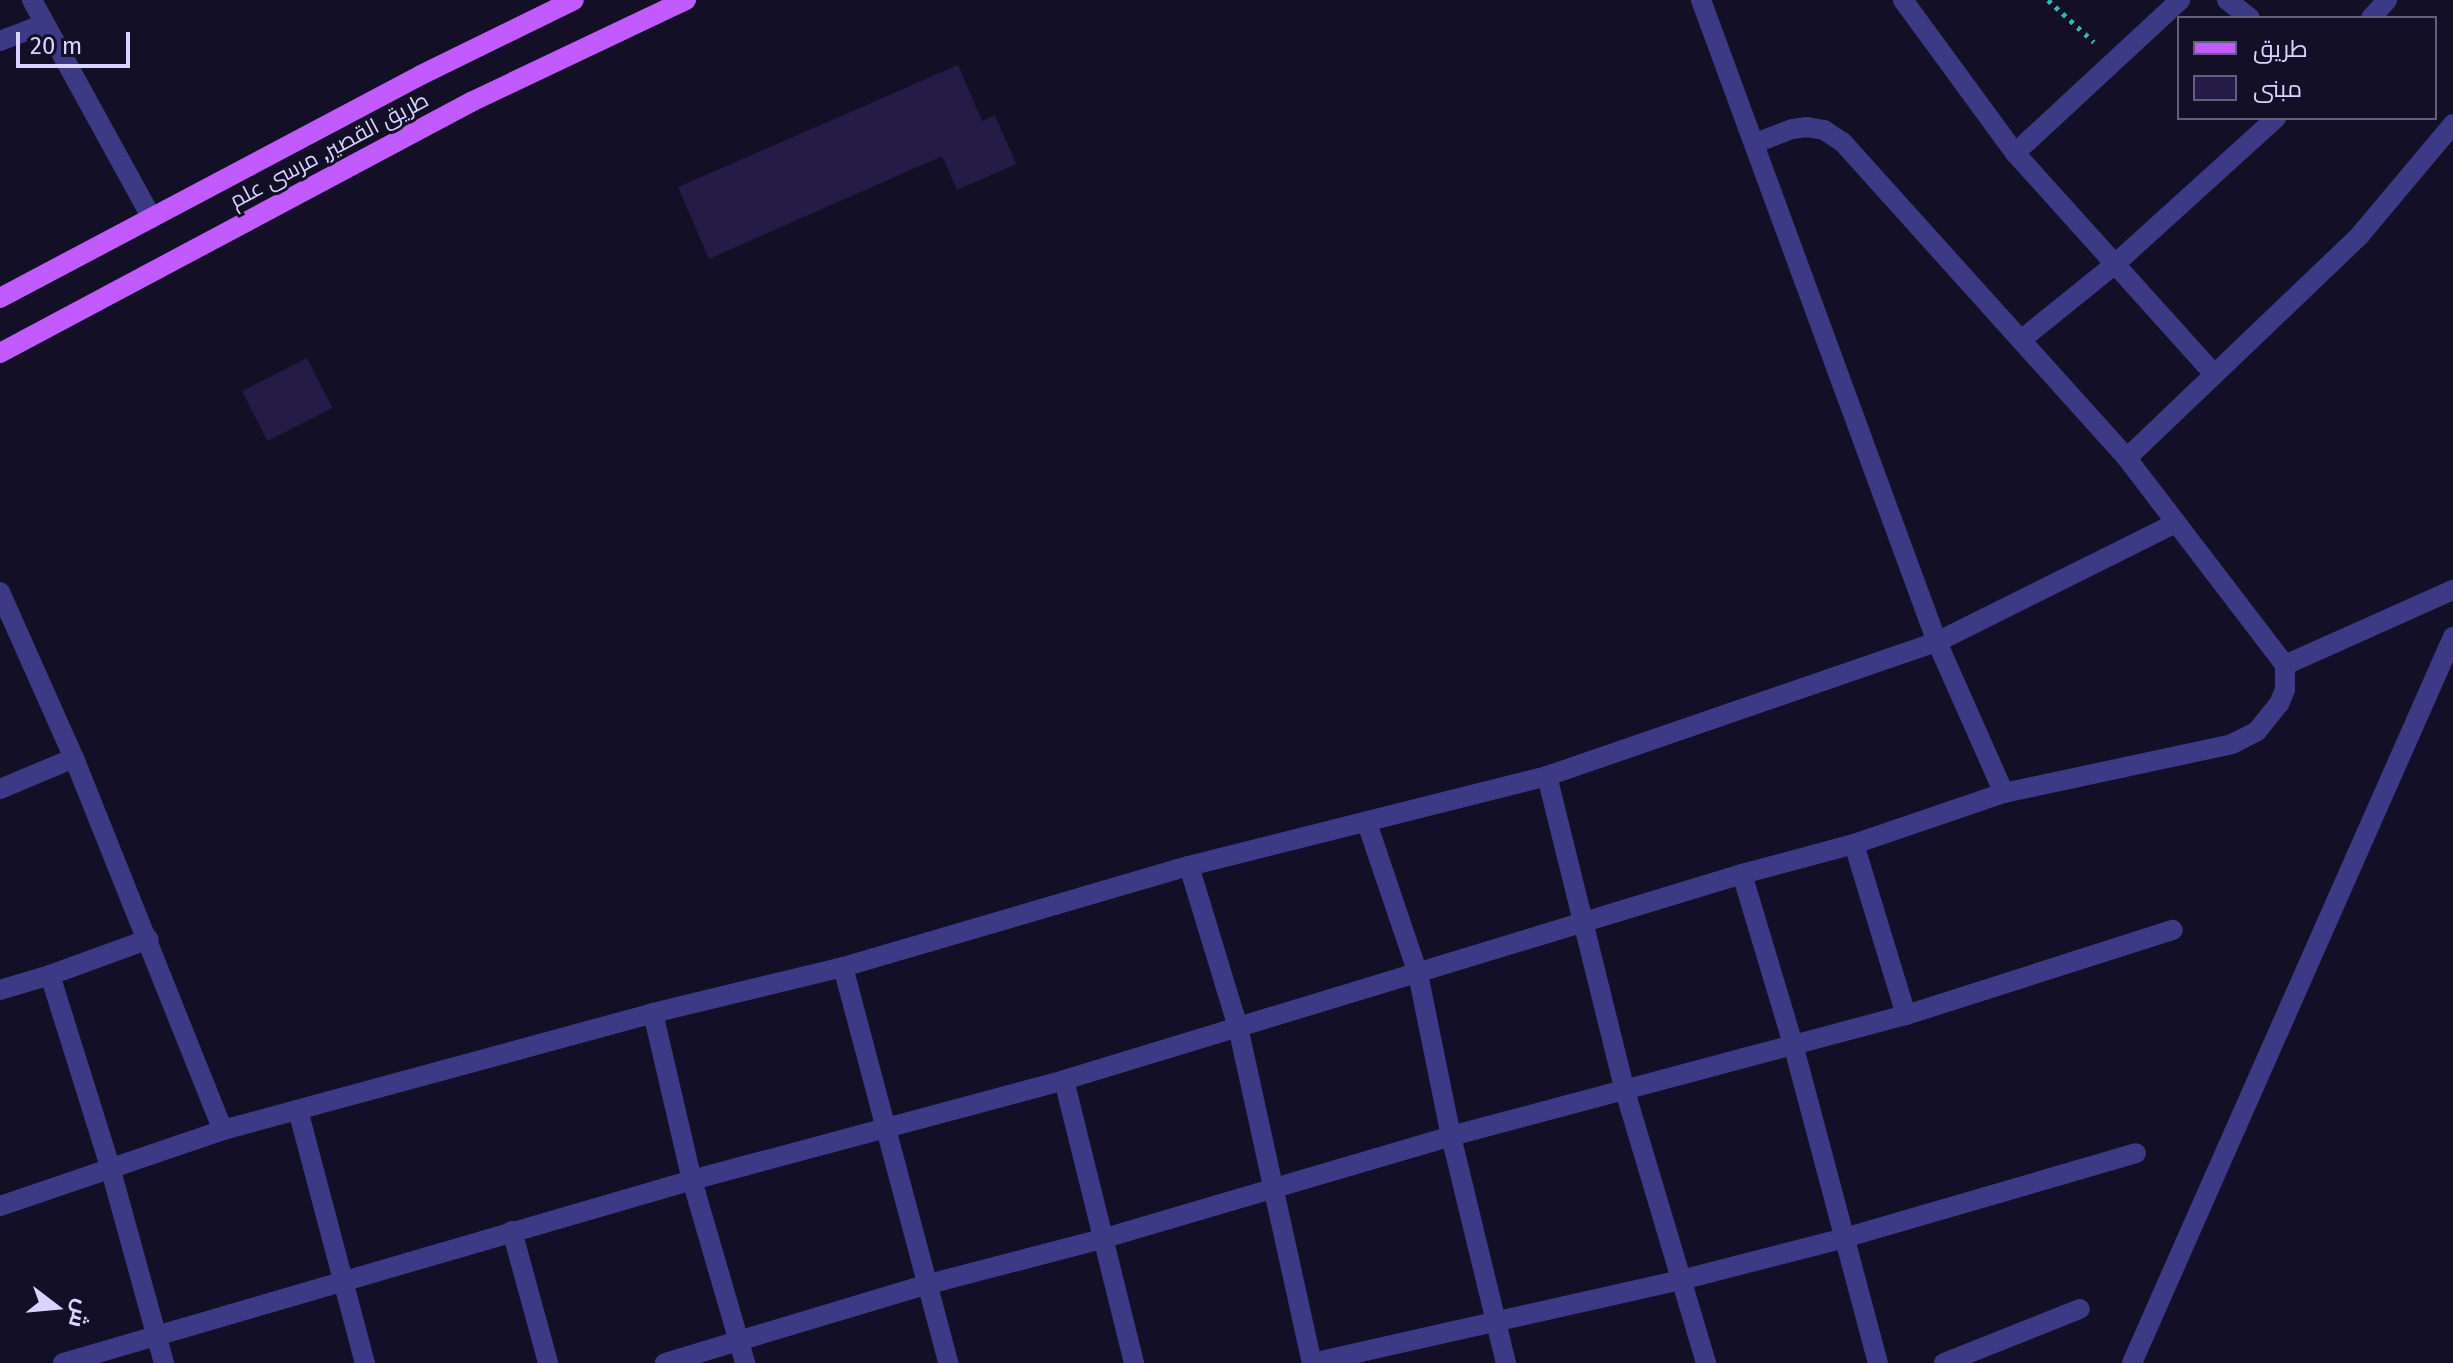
<!DOCTYPE html>
<meta charset="utf-8">
<style>
body{margin:0}
#map{position:relative;width:2453px;height:1363px;overflow:hidden;background:#130f26;font-family:"Fira Sans",Cairo,sans-serif}
div>[style]{position:absolute}
[style*='--x']{left:calc(var(--x)*1px);top:calc(var(--y)*1px);width:calc(var(--w)*1px);rotate:calc(var(--a)*1deg)}
.building>*{inset:0;background:#241b47;transform-origin:0 0}
.path>*{height:5px;margin-top:-2.5px;transform-origin:0;background:repeating-linear-gradient(90deg,#2fb8b0 0 4px,transparent 0 10px)}
.minor>*{height:20px;margin:-10px;padding:0 10px;transform-origin:10px;border-radius:10px;background:#3d3a85}
.major>*{height:20px;margin:-10px;padding:0 10px;transform-origin:10px;border-radius:10px;background:#c25bff}
span{translate:-50% -50%;white-space:nowrap;text-align:center;line-height:1.15;-webkit-text-stroke:6px #130f26;paint-order:stroke}
.street-label{font-size:22px;color:#d9d4ff}
.legend{position:absolute;left:2177px;top:16px;width:260px;height:104px;box-sizing:border-box;background:#130f26;border:2px solid #625e7d;margin:0;padding:10px 14px;list-style:none;font-size:24px;color:#d9d4ff}
.legend li{display:flex;align-items:center;gap:16px;height:40px}
.legend b{width:40px;border:2px solid #625e7d}
.north{position:absolute;left:16px;top:1267px;width:80px;height:80px;-webkit-text-stroke:6px #130f26;paint-order:stroke;rotate:106deg;font-size:22px;font-weight:700;line-height:32px;text-align:center;color:#d9d4ff}
.north::after{content:'';display:block;margin:auto;width:28px;height:36px;background:#d9d4ff;clip-path:polygon(50% 0,100% 100%,50% 72%,0 100%)}
.scale{position:absolute;left:16px;top:32px;width:114px;height:36px;box-sizing:border-box;border:4px solid #d9d4ff;border-top:0;padding-left:10px;font-size:24px;line-height:28px;white-space:nowrap;color:#d9d4ff;-webkit-text-stroke:6px #130f26;paint-order:stroke}
</style>
<div id="map">
<div class="building">
<i style="clip-path:polygon(958px 65px,982px 121px,995px 115px,1016px 164px,957px 190px,942px 156px,709px 259px,678px 187px)"></i>
<i style="left:307px;top:358px;width:56px;height:73px;rotate:63deg"></i>
</div>
<div class="path">
<i style="--x:2048;--y:0;--w:62;--a:42.4"></i>
</div>
<div class="minor">
<i style="--x:32;--y:0;--w:249;--a:61.2"></i>
<i style="--x:1701;--y:0;--w:684;--a:69.82"></i>
<i style="--x:1937;--y:642;--w:165;--a:66.1"></i>
<i style="--x:1903;--y:0;--w:190;--a:53.8"></i>
<i style="--x:2015;--y:153;--w:296;--a:48"></i>
<i style="--x:2227;--y:0;--w:29;--a:38"></i>
<i style="--x:2371;--y:18;--w:24;--a:-48"></i>
<i style="--x:0;--y:41;--w:47;--a:-21.1"></i>
<i style="--x:2015;--y:153;--w:225;--a:-42.8"></i>
<i style="--x:2021;--y:340;--w:119;--a:-38.9"></i>
<i style="--x:2114;--y:265;--w:219;--a:-42.2"></i>
<i style="--x:2127;--y:458;--w:323;--a:-43.7"></i>
<i style="--x:2360;--y:235;--w:145;--a:-50"></i>
<i style="--x:0;--y:592;--w:182;--a:66"></i>
<i style="--x:74;--y:758;--w:401;--a:68.2"></i>
<i style="--x:2285;--y:665;--w:184;--a:-24.1"></i>
<i style="--x:1547;--y:776;--w:325;--a:76.1"></i>
<i style="--x:1625;--y:1091;--w:284;--a:73.4"></i>
<i style="--x:0;--y:789;--w:80;--a:-22.7"></i>
<i style="--x:1367;--y:823;--w:159;--a:71.3"></i>
<i style="--x:1418;--y:974;--w:165;--a:78.5"></i>
<i style="--x:1451;--y:1136;--w:234;--a:76.4"></i>
<i style="--x:1854;--y:844;--w:179;--a:73.1"></i>
<i style="--x:1189;--y:866;--w:168;--a:73.1"></i>
<i style="--x:1238;--y:1027;--w:344;--a:77.6"></i>
<i style="--x:1742;--y:874;--w:177;--a:73.3"></i>
<i style="--x:1793;--y:1044;--w:330;--a:75.1"></i>
<i style="--x:843;--y:967;--w:410;--a:75.1"></i>
<i style="--x:50;--y:975;--w:105;--a:-20"></i>
<i style="--x:0;--y:990;--w:52;--a:-16.7"></i>
<i style="--x:50;--y:975;--w:201;--a:72.6"></i>
<i style="--x:110;--y:1167;--w:203;--a:74.6"></i>
<i style="--x:653;--y:1013;--w:171;--a:76.9"></i>
<i style="--x:692;--y:1180;--w:191;--a:73.8"></i>
<i style="--x:1064;--y:1080;--w:292;--a:76.1"></i>
<i style="--x:298;--y:1110;--w:262;--a:75.2"></i>
<i style="--x:0;--y:1206;--w:236;--a:-18.8"></i>
<i style="--x:223;--y:1130;--w:446;--a:-15.2"></i>
<i style="--x:653;--y:1013;--w:195;--a:-13.6"></i>
<i style="--x:843;--y:967;--w:360;--a:-16.3"></i>
<i style="--x:1189;--y:866;--w:369;--a:-14.1"></i>
<i style="--x:1547;--y:776;--w:412;--a:-19"></i>
<i style="--x:1937;--y:642;--w:267;--a:-26.5"></i>
<i style="--x:512;--y:1231;--w:137;--a:74.7"></i>
<i style="--x:63;--y:1363;--w:655;--a:-16.22"></i>
<i style="--x:692;--y:1180;--w:385;--a:-15"></i>
<i style="--x:1064;--y:1080;--w:709;--a:-16.9"></i>
<i style="--x:1742;--y:874;--w:116;--a:-15"></i>
<i style="--x:1854;--y:844;--w:158;--a:-18.8"></i>
<i style="--x:2004;--y:793;--w:233;--a:-12.1"></i>
<i style="--x:2232;--y:744;--w:28;--a:-27"></i>
<i style="--x:2257;--y:731;--w:35;--a:-51"></i>
<i style="--x:2279;--y:704;--w:15;--a:-67"></i>
<i style="--x:2285;--y:690;--w:25;--a:-90"></i>
<i style="--x:2285;--y:665;--w:260;--a:-127.4"></i>
<i style="--x:2127;--y:458;--w:426;--a:-132"></i>
<i style="--x:1842;--y:142;--w:22;--a:-146"></i>
<i style="--x:1824;--y:130;--w:17;--a:-170"></i>
<i style="--x:1807;--y:127;--w:15;--a:172"></i>
<i style="--x:1792;--y:129;--w:40;--a:159"></i>
<i style="--x:665;--y:1363;--w:271;--a:-16.7"></i>
<i style="--x:925;--y:1285;--w:186;--a:-14.6"></i>
<i style="--x:1105;--y:1238;--w:361;--a:-16.4"></i>
<i style="--x:1451;--y:1136;--w:471;--a:-14.9"></i>
<i style="--x:1906;--y:1015;--w:280;--a:-17.7"></i>
<i style="--x:1312;--y:1363;--w:378;--a:-12.7"></i>
<i style="--x:1681;--y:1280;--w:168;--a:-14.4"></i>
<i style="--x:1844;--y:1238;--w:304;--a:-16.2"></i>
<i style="--x:1944;--y:1363;--w:146;--a:-21.7"></i>
<i style="--x:2132;--y:1363;--w:794;--a:-66.15"></i>
</div>
<div class="major">
<i style="--x:0;--y:298;--w:476;--a:-27.9"></i>
<i style="--x:421;--y:75;--w:170;--a:-26.1"></i>
<i style="--x:0;--y:353;--w:534;--a:-28.05"></i>
<i style="--x:471;--y:102;--w:238;--a:-25.4"></i>
</div>
<div class="street-label">
<span style="left:329px;top:150px;rotate:-28deg">طريق القصير, مرسى علم</span>
</div>
<ul class="legend">
<li><b style="height:10px;background:#c25bff"></b>طريق</li>
<li><b style="height:22px;background:#241b47"></b>مبنى</li>
</ul>
<div class="north">ش</div>
<div class="scale">20 m</div>
</div>
